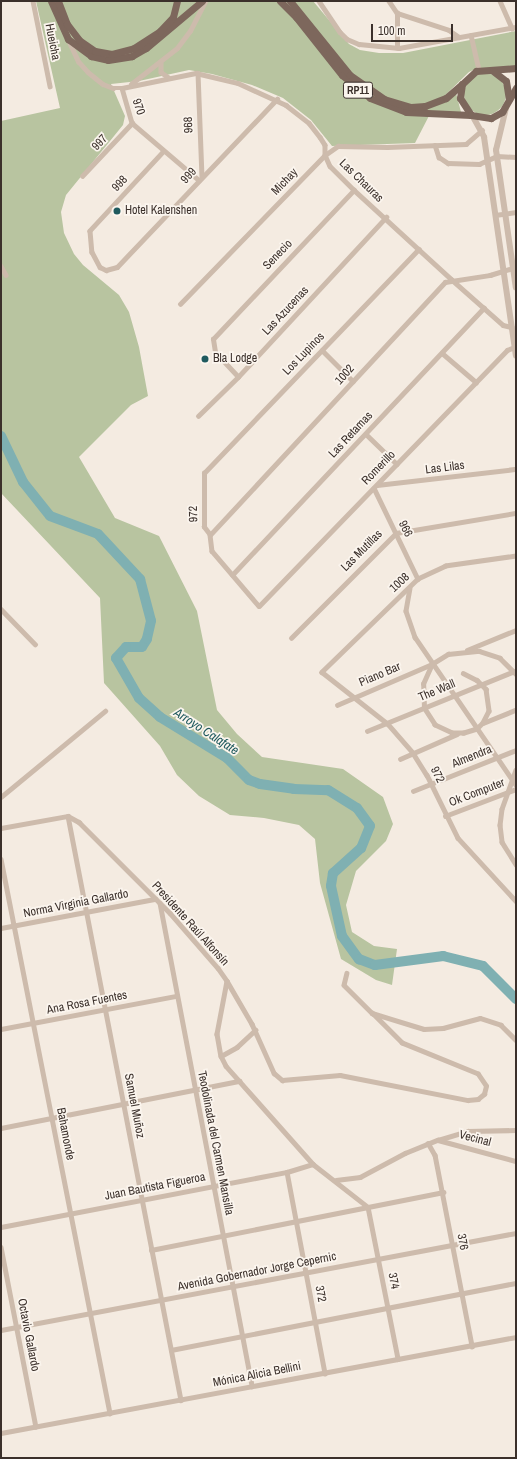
<!DOCTYPE html>
<meta charset="utf-8">
<style>
body{margin:0}
#map{position:relative;width:517px;height:1459px;overflow:hidden;background:#f4ebe1;font-family:"Archivo Narrow",sans-serif}
div>[style]{position:absolute}
[style*='--x']{left:calc(var(--x)*1px);top:calc(var(--y)*1px);width:calc(var(--w)*1px);rotate:calc(var(--a)*1deg)}
.green>*{inset:0;background:#b8c4a0}
.round{border-radius:50%}
.river>*{height:10px;margin:-5px;padding:0 5px;transform-origin:5px;border-radius:5px;background:#7fb0b2}
.minor>*{height:4.5px;margin:-2.25px;padding:0 2.25px;transform-origin:2.25px;border-radius:2.25px;background:#cdbbac}
.tertiary>*{height:6px;margin:-3px;padding:0 3px;transform-origin:3px;border-radius:3px;background:#cdbbac}
.primary>*{height:7px;margin:-3.5px;padding:0 3.5px;transform-origin:3.5px;border-radius:3.5px;background:#7d675c}
.dots>*{width:11px;height:11px;translate:-50% -50%;box-sizing:border-box;border:2px solid #fbf5ee;border-radius:50%}
span{translate:-50% -50%;white-space:nowrap;text-align:center;line-height:1.15;-webkit-text-stroke:3.5px #fbf5ee;paint-order:stroke}
.shield-label span{padding:1px 3px;background:#fbf5ee;border:1px solid;border-radius:3px;-webkit-text-stroke-width:0}
.shield-label{font-size:11px;color:#3b302b;font-weight:700}
.street-label{font-size:12px;color:#3b302b}
.poi-label{font-size:12px;color:#3b302b}
.left{translate:0 -50%;text-align:left}
.water-label{font-size:13px;color:#1f5a5e;font-style:italic}
.frame{position:absolute;inset:0;border:2px solid #3b302b;pointer-events:none}
.scale{position:absolute;left:371px;top:24px;width:82px;height:18px;box-sizing:border-box;border:2px solid #3b302b;border-top:0;padding-left:5px;font-size:12px;line-height:14px;white-space:nowrap;color:#3b302b;-webkit-text-stroke:3px #fbf5ee;paint-order:stroke}
</style>
<div id="map">
<div class="green">
<i style="clip-path:polygon(36px 1px,313px 1px,349px 44px,360px 50px,379px 53px,403px 53px,516px 31px,516px 66px,475px 69px,469px 72px,433px 107px,456px 93px,461px 112px,431px 112px,415px 143px,332px 146px,311px 120px,283px 98px,252px 85px,212px 74px,189px 70px,139px 81px,111px 84px,125px 116px,123px 125px,66px 195px,61px 212px,64px 233px,74px 254px,83px 265px,119px 295px,129px 312px,139px 347px,148px 396px,131px 405px,79px 457px,115px 518px,159px 536px,197px 611px,217px 710px,237px 734px,262px 757px,343px 769px,383px 797px,393px 824px,386px 841px,356px 871px,346px 905px,352px 932px,374px 946px,397px 949px,392px 985px,376px 980px,341px 959px,320px 883px,315px 839px,299px 825px,264px 818px,230px 815px,199px 796px,177px 775px,160px 746px,104px 683px,100px 598px,1px 493px,1px 121px,60px 108px)"></i>
<i class="round" style="left:464px;top:73px;width:42px;height:42px"></i>
</div>
<div class="river">
<i style="--x:1;--y:436;--w:51;--a:64.4"></i>
<i style="--x:23;--y:482;--w:43;--a:51.5"></i>
<i style="--x:50;--y:516;--w:51;--a:20.6"></i>
<i style="--x:98;--y:534;--w:62;--a:47"></i>
<i style="--x:140;--y:579;--w:43;--a:75.3"></i>
<i style="--x:151;--y:621;--w:18;--a:103"></i>
<i style="--x:147;--y:639;--w:9;--a:122"></i>
<i style="--x:142;--y:647;--w:16;--a:180"></i>
<i style="--x:126;--y:647;--w:15;--a:132"></i>
<i style="--x:116;--y:658;--w:46;--a:60.1"></i>
<i style="--x:139;--y:698;--w:28;--a:42"></i>
<i style="--x:160;--y:717;--w:79;--a:31.5"></i>
<i style="--x:227;--y:758;--w:31;--a:45"></i>
<i style="--x:249;--y:780;--w:12;--a:20"></i>
<i style="--x:260;--y:784;--w:34;--a:8"></i>
<i style="--x:294;--y:789;--w:34;--a:2"></i>
<i style="--x:328;--y:790;--w:34;--a:32"></i>
<i style="--x:357;--y:808;--w:22;--a:54"></i>
<i style="--x:370;--y:826;--w:24;--a:112"></i>
<i style="--x:361;--y:848;--w:38;--a:138"></i>
<i style="--x:333;--y:873;--w:13;--a:99"></i>
<i style="--x:331;--y:886;--w:51;--a:77.6"></i>
<i style="--x:342;--y:936;--w:29;--a:54"></i>
<i style="--x:359;--y:959;--w:17;--a:21"></i>
<i style="--x:375;--y:965;--w:69;--a:-7.5"></i>
<i style="--x:443;--y:956;--w:41;--a:14"></i>
<i style="--x:483;--y:966;--w:47;--a:45"></i>
</div>
<div class="minor">
<i style="--x:33;--y:1;--w:87;--a:78.7"></i>
<i style="--x:319;--y:1;--w:37;--a:56"></i>
<i style="--x:340;--y:32;--w:10;--a:45"></i>
<i style="--x:347;--y:39;--w:13;--a:23"></i>
<i style="--x:359;--y:44;--w:40;--a:5.7"></i>
<i style="--x:399;--y:48;--w:119;--a:-10.2"></i>
<i style="--x:389;--y:1;--w:14;--a:56"></i>
<i style="--x:397;--y:13;--w:55;--a:18.1"></i>
<i style="--x:449;--y:30;--w:12;--a:35"></i>
<i style="--x:500;--y:1;--w:30;--a:66"></i>
<i style="--x:471;--y:35;--w:36;--a:77"></i>
<i style="--x:69;--y:41;--w:23;--a:65"></i>
<i style="--x:79;--y:62;--w:13;--a:48"></i>
<i style="--x:88;--y:72;--w:19;--a:39"></i>
<i style="--x:103;--y:84;--w:11;--a:22"></i>
<i style="--x:113;--y:88;--w:9;--a:0"></i>
<i style="--x:122;--y:88;--w:76;--a:-11.5"></i>
<i style="--x:196;--y:73;--w:43;--a:13.4"></i>
<i style="--x:238;--y:83;--w:53;--a:24.6"></i>
<i style="--x:286;--y:105;--w:29;--a:38"></i>
<i style="--x:309;--y:123;--w:18;--a:52"></i>
<i style="--x:320;--y:137;--w:9;--a:58"></i>
<i style="--x:325;--y:145;--w:10;--a:90"></i>
<i style="--x:325;--y:155;--w:12;--a:66"></i>
<i style="--x:330;--y:166;--w:34;--a:45"></i>
<i style="--x:354;--y:190;--w:132;--a:42.5"></i>
<i style="--x:451;--y:279;--w:69;--a:41.5"></i>
<i style="--x:503;--y:325;--w:9;--a:13"></i>
<i style="--x:397;--y:48;--w:35;--a:-90"></i>
<i style="--x:161;--y:63;--w:9;--a:90"></i>
<i style="--x:161;--y:72;--w:9;--a:36"></i>
<i style="--x:198;--y:73;--w:103;--a:87.8"></i>
<i style="--x:131;--y:84;--w:58;--a:-38"></i>
<i style="--x:177;--y:48;--w:21;--a:-53"></i>
<i style="--x:190;--y:31;--w:34;--a:-63"></i>
<i style="--x:122;--y:88;--w:36;--a:74"></i>
<i style="--x:132;--y:123;--w:88;--a:40.4"></i>
<i style="--x:435;--y:145;--w:13;--a:72"></i>
<i style="--x:439;--y:157;--w:11;--a:34"></i>
<i style="--x:448;--y:163;--w:31;--a:2"></i>
<i style="--x:479;--y:164;--w:20;--a:-24"></i>
<i style="--x:497;--y:156;--w:19;--a:3"></i>
<i style="--x:164;--y:151;--w:109;--a:132.8"></i>
<i style="--x:90;--y:231;--w:21;--a:85"></i>
<i style="--x:92;--y:252;--w:17;--a:62"></i>
<i style="--x:100;--y:267;--w:7;--a:27"></i>
<i style="--x:106;--y:270;--w:11;--a:-15"></i>
<i style="--x:117;--y:267;--w:232;--a:-46.4"></i>
<i style="--x:82;--y:176;--w:73;--a:-46.7"></i>
<i style="--x:495;--y:215;--w:21;--a:-8"></i>
<i style="--x:1;--y:266;--w:10;--a:61"></i>
<i style="--x:180;--y:304;--w:208;--a:-45.8"></i>
<i style="--x:325;--y:155;--w:16;--a:-35"></i>
<i style="--x:338;--y:146;--w:49;--a:1.2"></i>
<i style="--x:387;--y:147;--w:79;--a:-2.2"></i>
<i style="--x:466;--y:144;--w:21;--a:-41"></i>
<i style="--x:322;--y:350;--w:44;--a:45"></i>
<i style="--x:442;--y:353;--w:45;--a:40.5"></i>
<i style="--x:238;--y:377;--w:34;--a:-133"></i>
<i style="--x:215;--y:352;--w:13;--a:-99"></i>
<i style="--x:213;--y:339;--w:205;--a:-46.6"></i>
<i style="--x:198;--y:416;--w:56;--a:-44.3"></i>
<i style="--x:238;--y:377;--w:218;--a:-47.2"></i>
<i style="--x:366;--y:434;--w:43;--a:44.1"></i>
<i style="--x:377;--y:485;--w:140;--a:-6.6"></i>
<i style="--x:374;--y:488;--w:101;--a:64.2"></i>
<i style="--x:210;--y:535;--w:16;--a:83"></i>
<i style="--x:212;--y:551;--w:72;--a:49.5"></i>
<i style="--x:259;--y:606;--w:356;--a:-45.9"></i>
<i style="--x:507;--y:350;--w:9;--a:-21"></i>
<i style="--x:210;--y:535;--w:345;--a:-47.1"></i>
<i style="--x:445;--y:282;--w:46;--a:-8.8"></i>
<i style="--x:490;--y:275;--w:27;--a:-17"></i>
<i style="--x:210;--y:535;--w:10;--a:-127"></i>
<i style="--x:204;--y:527;--w:54;--a:-90"></i>
<i style="--x:204;--y:473;--w:310;--a:-46.2"></i>
<i style="--x:516;--y:556;--w:71;--a:171.9"></i>
<i style="--x:446;--y:566;--w:31;--a:155"></i>
<i style="--x:418;--y:579;--w:134;--a:135.9"></i>
<i style="--x:322;--y:672;--w:84;--a:38.2"></i>
<i style="--x:388;--y:724;--w:38;--a:49"></i>
<i style="--x:413;--y:753;--w:26;--a:58"></i>
<i style="--x:427;--y:775;--w:70;--a:63.8"></i>
<i style="--x:458;--y:838;--w:86;--a:47.4"></i>
<i style="--x:232;--y:575;--w:367;--a:-46.7"></i>
<i style="--x:410;--y:588;--w:23;--a:100"></i>
<i style="--x:406;--y:611;--w:28;--a:71"></i>
<i style="--x:415;--y:637;--w:179;--a:55.7"></i>
<i style="--x:1;--y:609;--w:49;--a:45.8"></i>
<i style="--x:291;--y:638;--w:148;--a:-45"></i>
<i style="--x:396;--y:533;--w:122;--a:-9.5"></i>
<i style="--x:467;--y:650;--w:53;--a:-22.2"></i>
<i style="--x:463;--y:673;--w:16;--a:27"></i>
<i style="--x:477;--y:680;--w:13;--a:45"></i>
<i style="--x:486;--y:689;--w:22;--a:82"></i>
<i style="--x:489;--y:711;--w:13;--a:117"></i>
<i style="--x:483;--y:723;--w:8;--a:135"></i>
<i style="--x:477;--y:729;--w:14;--a:163"></i>
<i style="--x:464;--y:733;--w:12;--a:180"></i>
<i style="--x:452;--y:733;--w:19;--a:-155"></i>
<i style="--x:435;--y:725;--w:20;--a:-123"></i>
<i style="--x:424;--y:708;--w:24;--a:-92"></i>
<i style="--x:423;--y:684;--w:22;--a:-66"></i>
<i style="--x:432;--y:664;--w:19;--a:-32"></i>
<i style="--x:448;--y:654;--w:31;--a:-6"></i>
<i style="--x:479;--y:651;--w:22;--a:18"></i>
<i style="--x:500;--y:658;--w:23;--a:45"></i>
<i style="--x:337;--y:705;--w:103;--a:-23.3"></i>
<i style="--x:483;--y:723;--w:35;--a:-22"></i>
<i style="--x:367;--y:731;--w:160;--a:-22.1"></i>
<i style="--x:400;--y:759;--w:62;--a:-23.7"></i>
<i style="--x:516;--y:770;--w:41;--a:109.7"></i>
<i style="--x:502;--y:809;--w:16;--a:97"></i>
<i style="--x:500;--y:825;--w:17;--a:83"></i>
<i style="--x:502;--y:842;--w:26;--a:58"></i>
<i style="--x:413;--y:791;--w:111;--a:-21.7"></i>
<i style="--x:1;--y:797;--w:135;--a:-39.6"></i>
<i style="--x:68;--y:816;--w:595;--a:79.05"></i>
<i style="--x:445;--y:816;--w:76;--a:-20.8"></i>
<i style="--x:1;--y:828;--w:68;--a:-10.2"></i>
<i style="--x:68;--y:816;--w:13;--a:29"></i>
<i style="--x:79;--y:822;--w:129;--a:45"></i>
<i style="--x:170;--y:913;--w:73;--a:48.9"></i>
<i style="--x:218;--y:968;--w:16;--a:55"></i>
<i style="--x:227;--y:981;--w:54;--a:100.7"></i>
<i style="--x:217;--y:1034;--w:22;--a:80"></i>
<i style="--x:221;--y:1056;--w:11;--a:63"></i>
<i style="--x:226;--y:1066;--w:131;--a:48.4"></i>
<i style="--x:313;--y:1164;--w:70;--a:38"></i>
<i style="--x:368;--y:1207;--w:155;--a:78.8"></i>
<i style="--x:1;--y:859;--w:565;--a:78.87"></i>
<i style="--x:160;--y:903;--w:492;--a:79.2"></i>
<i style="--x:1;--y:928;--w:157;--a:-10.7"></i>
<i style="--x:347;--y:973;--w:12;--a:104"></i>
<i style="--x:344;--y:985;--w:40;--a:45"></i>
<i style="--x:372;--y:1013;--w:54;--a:17.1"></i>
<i style="--x:424;--y:1029;--w:19;--a:-3"></i>
<i style="--x:443;--y:1028;--w:38;--a:-15"></i>
<i style="--x:480;--y:1018;--w:22;--a:18"></i>
<i style="--x:501;--y:1025;--w:21;--a:45"></i>
<i style="--x:227;--y:981;--w:50;--a:59.8"></i>
<i style="--x:252;--y:1024;--w:54;--a:65.8"></i>
<i style="--x:274;--y:1073;--w:11;--a:41"></i>
<i style="--x:282;--y:1080;--w:58;--a:-4.9"></i>
<i style="--x:340;--y:1075;--w:130;--a:11.1"></i>
<i style="--x:468;--y:1100;--w:10;--a:-6"></i>
<i style="--x:478;--y:1099;--w:8;--a:-40"></i>
<i style="--x:484;--y:1094;--w:8;--a:-76"></i>
<i style="--x:486;--y:1086;--w:14;--a:-124"></i>
<i style="--x:478;--y:1074;--w:82;--a:-157.8"></i>
<i style="--x:402;--y:1043;--w:42;--a:-135"></i>
<i style="--x:1;--y:1029;--w:178;--a:-10.7"></i>
<i style="--x:221;--y:1056;--w:18;--a:-29"></i>
<i style="--x:237;--y:1047;--w:25;--a:-43"></i>
<i style="--x:1;--y:1128;--w:243;--a:-11.2"></i>
<i style="--x:438;--y:1140;--w:31;--a:-17"></i>
<i style="--x:468;--y:1131;--w:48;--a:-1.2"></i>
<i style="--x:428;--y:1143;--w:14;--a:60"></i>
<i style="--x:435;--y:1155;--w:195;--a:79"></i>
<i style="--x:287;--y:1172;--w:205;--a:79.3"></i>
<i style="--x:336;--y:1180;--w:24;--a:-7"></i>
<i style="--x:360;--y:1177;--w:51;--a:-28.1"></i>
<i style="--x:405;--y:1153;--w:35;--a:-22"></i>
<i style="--x:438;--y:1140;--w:81;--a:15.1"></i>
<i style="--x:1;--y:1227;--w:291;--a:-10.9"></i>
<i style="--x:287;--y:1172;--w:27;--a:-17"></i>
<i style="--x:1;--y:1247;--w:183;--a:79"></i>
<i style="--x:151;--y:1250;--w:298;--a:-11.2"></i>
<i style="--x:1;--y:1330;--w:524;--a:-10.67"></i>
<i style="--x:171;--y:1350;--w:351;--a:-11"></i>
<i style="--x:1;--y:1433;--w:524;--a:-10.56"></i>
</div>
<div class="tertiary">
<i style="--x:506;--y:108;--w:43;--a:103.4"></i>
<i style="--x:496;--y:150;--w:139;--a:81.8"></i>
<i style="--x:472;--y:115;--w:25;--a:61"></i>
<i style="--x:484;--y:137;--w:221;--a:81.7"></i>
</div>
<div class="primary">
<i style="--x:51;--y:1;--w:42;--a:65.9"></i>
<i style="--x:68;--y:39;--w:29;--a:36"></i>
<i style="--x:91;--y:56;--w:17;--a:13"></i>
<i style="--x:108;--y:60;--w:24;--a:-9"></i>
<i style="--x:132;--y:56;--w:16;--a:-30"></i>
<i style="--x:146;--y:48;--w:73;--a:-40"></i>
<i style="--x:58;--y:1;--w:25;--a:69"></i>
<i style="--x:67;--y:24;--w:20;--a:53"></i>
<i style="--x:79;--y:40;--w:19;--a:35"></i>
<i style="--x:95;--y:51;--w:17;--a:10"></i>
<i style="--x:112;--y:54;--w:23;--a:-15"></i>
<i style="--x:134;--y:48;--w:31;--a:-33"></i>
<i style="--x:160;--y:31;--w:19;--a:-47"></i>
<i style="--x:173;--y:17;--w:16;--a:-76"></i>
<i style="--x:280;--y:1;--w:23;--a:45"></i>
<i style="--x:296;--y:17;--w:74;--a:51.6"></i>
<i style="--x:342;--y:75;--w:36;--a:39"></i>
<i style="--x:370;--y:98;--w:39;--a:21"></i>
<i style="--x:406;--y:112;--w:65;--a:2.6"></i>
<i style="--x:290;--y:1;--w:95;--a:51"></i>
<i style="--x:350;--y:75;--w:42;--a:35.2"></i>
<i style="--x:384;--y:99;--w:28;--a:17"></i>
<i style="--x:411;--y:107;--w:14;--a:-4"></i>
<i style="--x:425;--y:106;--w:22;--a:-21"></i>
<i style="--x:446;--y:98;--w:21;--a:-41"></i>
<i style="--x:516;--y:68;--w:40;--a:175.7"></i>
<i style="--x:476;--y:71;--w:19;--a:137"></i>
<i style="--x:462;--y:84;--w:14;--a:98"></i>
<i style="--x:460;--y:98;--w:20;--a:57"></i>
<i style="--x:471;--y:115;--w:20;--a:9"></i>
<i style="--x:491;--y:118;--w:13;--a:-29"></i>
<i style="--x:502;--y:112;--w:28;--a:-60"></i>
<i style="--x:493;--y:71;--w:16;--a:38"></i>
<i style="--x:506;--y:81;--w:18;--a:81"></i>
</div>
<div class="dots">
<i style="left:117px;top:211px;background:#1f5a5e"></i>
<i style="left:205px;top:359px;background:#1f5a5e"></i>
</div>
<div class="shield-label">
<span style="left:358px;top:90px">RP11</span>
</div>
<div class="street-label">
<span style="left:52px;top:42px;rotate:79deg">Hueicha</span>
<span style="left:138px;top:107px;rotate:71deg">970</span>
<span style="left:189px;top:125px;rotate:-93deg">968</span>
<span style="left:100px;top:143px;rotate:-47deg">997</span>
<span style="left:189px;top:176px;rotate:-48deg">999</span>
<span style="left:361px;top:181px;rotate:44deg">Las Chauras</span>
<span style="left:285px;top:182px;rotate:-46deg">Michay</span>
<span style="left:120px;top:184px;rotate:-47deg">998</span>
<span style="left:278px;top:255px;rotate:-46deg">Senecio</span>
<span style="left:286px;top:311px;rotate:-47deg">Las Azucenas</span>
<span style="left:304px;top:354px;rotate:-46deg">Los Lupinos</span>
<span style="left:345px;top:375px;rotate:-48deg">1002</span>
<span style="left:351px;top:435px;rotate:-47deg">Las Retamas</span>
<span style="left:379px;top:468px;rotate:-46deg">Romerillo</span>
<span style="left:445px;top:468px;rotate:-7deg">Las Lilas</span>
<span style="left:194px;top:514px;rotate:-91deg">972</span>
<span style="left:405px;top:529px;rotate:64deg">966</span>
<span style="left:362px;top:551px;rotate:-45deg">Las Mutillas</span>
<span style="left:400px;top:583px;rotate:-43deg">1008</span>
<span style="left:380px;top:675px;rotate:-23deg">Piano Bar</span>
<span style="left:437px;top:691px;rotate:-23deg">The Wall</span>
<span style="left:472px;top:757px;rotate:-22deg">Almendra</span>
<span style="left:437px;top:775px;rotate:64deg">972</span>
<span style="left:477px;top:793px;rotate:-21deg">Ok Computer</span>
<span style="left:76px;top:904px;rotate:-11deg">Norma Virginia Gallardo</span>
<span style="left:190px;top:924px;rotate:48deg">Presidente Raúl Alfonsín</span>
<span style="left:87px;top:1003px;rotate:-11deg">Ana Rosa Fuentes</span>
<span style="left:134px;top:1106px;rotate:79deg">Samuel Muñoz</span>
<span style="left:65px;top:1134px;rotate:79deg">Bahamonde</span>
<span style="left:475px;top:1139px;rotate:15deg">Vecinal</span>
<span style="left:215px;top:1143px;rotate:79deg">Teodolinada del Carmen Mansilla</span>
<span style="left:155px;top:1187px;rotate:-11deg">Juan Bautista Figueroa</span>
<span style="left:462px;top:1242px;rotate:79deg">376</span>
<span style="left:257px;top:1272px;rotate:-11deg">Avenida Gobernador Jorge Cepernic</span>
<span style="left:393px;top:1281px;rotate:79deg">374</span>
<span style="left:320px;top:1294px;rotate:79deg">372</span>
<span style="left:28px;top:1335px;rotate:79deg">Octavio Gallardo</span>
<span style="left:257px;top:1375px;rotate:-11deg">Mónica Alicia Bellini</span>
</div>
<div class="poi-label">
<span class="left" style="left:125px;top:211px">Hotel Kalenshen</span>
<span class="left" style="left:213px;top:359px">Bla Lodge</span>
</div>
<div class="water-label">
<span style="left:206px;top:732px;rotate:33deg">Arroyo Calafate</span>
</div>
<div class="frame"></div>
<div class="scale">100 m</div>
</div>
